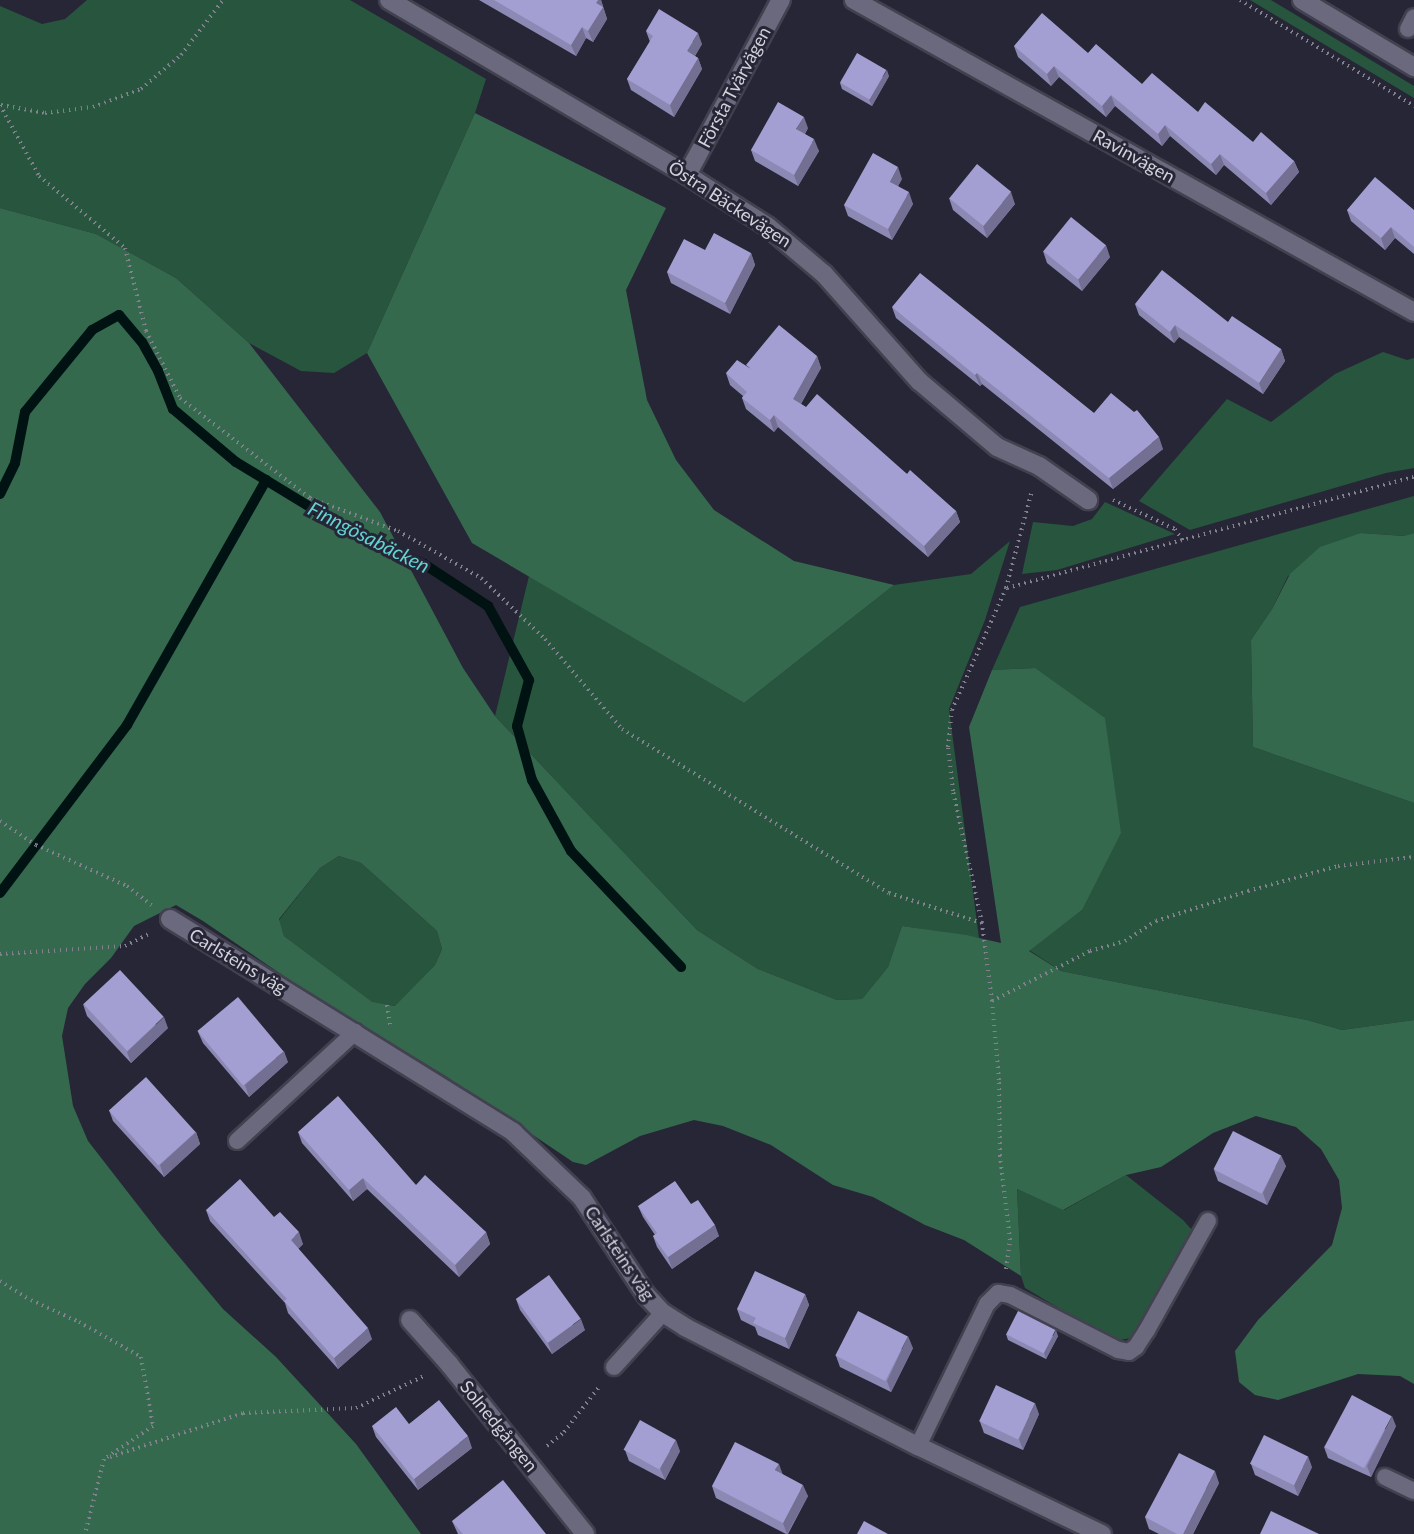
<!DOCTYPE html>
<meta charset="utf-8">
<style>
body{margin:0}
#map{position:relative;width:1414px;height:1534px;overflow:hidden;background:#272636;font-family:Lato,sans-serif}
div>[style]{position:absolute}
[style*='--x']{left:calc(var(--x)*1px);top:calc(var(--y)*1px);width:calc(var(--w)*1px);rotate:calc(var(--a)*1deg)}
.green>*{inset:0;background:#27553d}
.forest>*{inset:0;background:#35694e}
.stream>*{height:10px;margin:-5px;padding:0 5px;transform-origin:5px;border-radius:5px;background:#001212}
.path>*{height:4px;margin-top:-2px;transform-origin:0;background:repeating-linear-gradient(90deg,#82828f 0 1.5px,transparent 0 6px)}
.roads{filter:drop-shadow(2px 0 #424150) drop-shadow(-2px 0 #424150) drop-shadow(0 2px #424150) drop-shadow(0 -2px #424150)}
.lane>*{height:16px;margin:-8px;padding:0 8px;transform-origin:8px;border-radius:8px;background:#6a697d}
.street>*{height:18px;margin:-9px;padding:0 9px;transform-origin:9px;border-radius:9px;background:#6a697d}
.wall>*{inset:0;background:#8c89b5}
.shaded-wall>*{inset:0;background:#726f93}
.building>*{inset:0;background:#a39fd2;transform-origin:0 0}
span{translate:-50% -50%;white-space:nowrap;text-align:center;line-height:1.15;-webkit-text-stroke:6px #272636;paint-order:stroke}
.street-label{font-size:18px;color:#d2d2dd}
.water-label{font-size:20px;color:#63d3d2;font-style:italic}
</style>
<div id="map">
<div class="green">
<i style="clip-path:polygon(87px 0,350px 0,486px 79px,475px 113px,367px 353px,334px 373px,301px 371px,249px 343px,176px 278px,96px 234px,0 208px,0 6px,42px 24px,65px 19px)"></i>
<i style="clip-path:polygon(1250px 0,1271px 0,1414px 86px,1414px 98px)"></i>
<i style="clip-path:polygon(1383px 352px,1407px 360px,1414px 358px,1414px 468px,1386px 473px,1190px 530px,1139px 501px,1227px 399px,1271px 422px,1335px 374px)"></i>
<i style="clip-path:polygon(1414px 496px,1414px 533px,1405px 536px,1361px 533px,1288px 576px,1272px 609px,1251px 640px,1253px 747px,1414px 803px,1414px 1020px,1342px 1030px,1307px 1020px,1061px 971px,1029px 950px,1082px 910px,1035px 668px,992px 670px,1020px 607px)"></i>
<i style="clip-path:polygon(1105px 502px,1175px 534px,1057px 570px,1022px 574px,1033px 522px,1073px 526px,1092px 519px)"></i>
<i style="clip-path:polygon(1010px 541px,985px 620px,949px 709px,979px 938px,902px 926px,888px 967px,862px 999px,837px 1000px,758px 969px,697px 930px,495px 716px,529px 576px,744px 703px,894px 585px,971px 574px)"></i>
<i style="clip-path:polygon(339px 856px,361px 863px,437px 931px,442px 949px,435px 965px,396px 1006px,372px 1003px,284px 936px,279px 920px,320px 868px)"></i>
<i style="clip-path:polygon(1126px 1175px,1183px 1220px,1192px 1230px,1191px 1238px,1131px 1338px,1120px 1340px,1099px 1332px,1025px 1288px,1021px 1276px,1017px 1189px,1064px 1210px)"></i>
</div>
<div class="forest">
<i style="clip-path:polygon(475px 113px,666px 208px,626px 290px,647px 400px,676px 460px,714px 510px,794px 561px,894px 585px,744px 703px,472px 543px,367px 353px)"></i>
<i style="clip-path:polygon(evenodd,0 208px,96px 234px,176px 278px,249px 343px,380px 512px,463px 668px,495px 716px,697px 930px,758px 969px,837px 1000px,862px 999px,888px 967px,902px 926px,966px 935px,1001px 943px,969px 727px,992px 670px,1035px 668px,1105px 718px,1121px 833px,1082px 910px,1029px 951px,1061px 971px,1307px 1020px,1342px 1030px,1414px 1020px,1414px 1384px,1400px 1376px,1358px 1374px,1278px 1400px,1255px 1395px,1239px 1382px,1235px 1351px,1258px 1320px,1332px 1245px,1342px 1208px,1339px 1180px,1321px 1149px,1296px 1127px,1256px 1116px,1213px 1133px,1161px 1167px,1126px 1175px,1063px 1210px,1017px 1189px,1021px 1276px,964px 1240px,925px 1225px,873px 1197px,833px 1185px,771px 1145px,723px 1126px,694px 1120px,640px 1136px,586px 1165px,573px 1162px,444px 1075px,325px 1004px,203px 921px,176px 905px,134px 926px,111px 958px,85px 984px,68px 1008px,62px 1036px,73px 1106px,88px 1141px,161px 1235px,223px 1309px,276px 1357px,356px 1444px,421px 1534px,0 1534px,0 208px,339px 856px,361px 863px,437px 931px,442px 949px,435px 965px,395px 1006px,372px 1002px,284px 936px,279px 919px,320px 868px,339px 856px)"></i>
<i style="clip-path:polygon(1361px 533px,1404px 536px,1414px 533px,1414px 803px,1253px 747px,1251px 640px,1272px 609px,1290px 574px,1320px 547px)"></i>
</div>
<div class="stream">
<i style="--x:0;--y:494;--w:34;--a:-64"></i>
<i style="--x:15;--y:463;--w:52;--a:-78.9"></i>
<i style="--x:25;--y:412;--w:106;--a:-50.7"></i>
<i style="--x:92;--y:330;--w:31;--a:-29"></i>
<i style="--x:119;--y:315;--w:35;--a:50"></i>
<i style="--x:142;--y:342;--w:33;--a:61"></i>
<i style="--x:158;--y:371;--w:41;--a:68.5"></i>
<i style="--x:173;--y:409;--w:82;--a:40.1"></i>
<i style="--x:236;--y:462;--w:131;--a:31.3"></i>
<i style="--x:348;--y:530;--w:83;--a:24.1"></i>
<i style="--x:424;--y:564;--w:77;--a:33.3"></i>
<i style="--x:488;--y:606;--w:85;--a:61"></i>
<i style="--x:529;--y:680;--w:48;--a:104.6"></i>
<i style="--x:517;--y:726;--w:56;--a:74.5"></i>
<i style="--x:532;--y:780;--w:81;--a:61.2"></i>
<i style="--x:571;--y:851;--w:160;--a:46.5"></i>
<i style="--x:0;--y:893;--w:211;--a:-52.9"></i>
<i style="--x:127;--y:725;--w:282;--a:-60.4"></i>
</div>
<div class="path">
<i style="--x:1240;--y:0;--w:204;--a:31.3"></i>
<i style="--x:0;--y:105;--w:81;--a:61.2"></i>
<i style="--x:39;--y:176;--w:112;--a:39.9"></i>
<i style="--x:125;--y:248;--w:86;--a:75.8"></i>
<i style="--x:146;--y:331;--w:75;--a:63.1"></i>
<i style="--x:180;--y:398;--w:164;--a:37.6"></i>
<i style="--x:310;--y:498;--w:94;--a:20.6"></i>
<i style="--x:398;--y:531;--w:95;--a:29.5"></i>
<i style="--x:481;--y:578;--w:88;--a:43.6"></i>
<i style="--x:545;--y:639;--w:118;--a:49.5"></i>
<i style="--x:622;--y:729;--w:313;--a:31.6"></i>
<i style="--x:889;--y:893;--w:98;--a:17.9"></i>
<i style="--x:1;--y:105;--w:45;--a:10.3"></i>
<i style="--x:45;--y:113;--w:48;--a:-7.1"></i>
<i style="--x:93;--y:107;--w:51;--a:-20.6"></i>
<i style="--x:141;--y:89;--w:52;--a:-40.4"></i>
<i style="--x:181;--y:55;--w:69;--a:-52.6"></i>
<i style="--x:1113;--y:500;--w:68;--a:25.1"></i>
<i style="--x:1175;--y:529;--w:14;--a:56"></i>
<i style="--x:1007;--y:588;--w:422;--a:-15.3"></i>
<i style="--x:0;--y:821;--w:43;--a:33.7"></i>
<i style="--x:36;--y:845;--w:100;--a:24.3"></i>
<i style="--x:127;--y:886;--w:31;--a:38"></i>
<i style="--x:0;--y:954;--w:125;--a:-3.7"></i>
<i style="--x:125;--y:946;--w:27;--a:-27"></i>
<i style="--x:992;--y:1001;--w:110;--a:-27"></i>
<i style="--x:1090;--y:951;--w:36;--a:-16"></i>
<i style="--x:1125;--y:941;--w:37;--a:-33"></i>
<i style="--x:1156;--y:921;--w:97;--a:-18.1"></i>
<i style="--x:1248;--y:891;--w:93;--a:-15.5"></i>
<i style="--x:1338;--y:866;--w:77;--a:-6.8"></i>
<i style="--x:387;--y:1005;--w:20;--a:81"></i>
<i style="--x:1006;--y:1269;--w:29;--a:-82"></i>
<i style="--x:1010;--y:1240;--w:85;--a:-96.8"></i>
<i style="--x:1000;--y:1156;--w:76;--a:-90.8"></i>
<i style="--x:999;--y:1080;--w:79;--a:-95.1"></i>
<i style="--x:992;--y:1001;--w:79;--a:-97.3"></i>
<i style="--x:982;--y:923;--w:135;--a:-102.4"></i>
<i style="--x:953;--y:791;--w:44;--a:-96.5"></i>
<i style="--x:948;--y:747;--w:37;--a:-84"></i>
<i style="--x:952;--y:710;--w:133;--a:-66.1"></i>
<i style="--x:1006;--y:588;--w:101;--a:-75.1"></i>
<i style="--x:0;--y:1281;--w:36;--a:32"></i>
<i style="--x:31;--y:1300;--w:53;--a:24.6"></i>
<i style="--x:79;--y:1322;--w:71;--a:29.4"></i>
<i style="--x:141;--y:1357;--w:70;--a:80.1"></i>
<i style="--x:153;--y:1426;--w:59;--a:146"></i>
<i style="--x:104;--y:1459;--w:77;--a:104.2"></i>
<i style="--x:547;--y:1446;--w:22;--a:-39"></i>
<i style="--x:564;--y:1432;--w:57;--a:-52.1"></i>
<i style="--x:110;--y:1457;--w:140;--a:-18.3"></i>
<i style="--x:243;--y:1413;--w:113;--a:-2.5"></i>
<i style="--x:356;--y:1408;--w:75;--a:-25.2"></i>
</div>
<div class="roads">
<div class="lane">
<i style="--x:1408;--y:29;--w:13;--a:-63"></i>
<i style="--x:237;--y:1141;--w:161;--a:-42.7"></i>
<i style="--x:614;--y:1367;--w:73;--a:-47.8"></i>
<i style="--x:918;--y:1446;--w:158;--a:-64.1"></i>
<i style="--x:987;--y:1304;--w:16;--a:-45"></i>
<i style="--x:998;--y:1293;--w:12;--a:9"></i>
<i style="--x:1010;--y:1295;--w:121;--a:27"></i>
<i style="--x:1118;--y:1350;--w:11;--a:10"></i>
<i style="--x:1129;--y:1352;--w:9;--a:-36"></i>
<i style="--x:1136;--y:1347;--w:20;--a:-57"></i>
<i style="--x:1147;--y:1330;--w:125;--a:-60.8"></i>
<i style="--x:1385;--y:1477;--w:32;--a:26"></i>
</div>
<div class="street">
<i style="--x:389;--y:0;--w:346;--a:30.4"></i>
<i style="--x:687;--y:175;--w:95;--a:32.5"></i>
<i style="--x:767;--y:226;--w:75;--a:40.1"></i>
<i style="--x:824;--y:274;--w:143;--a:48.4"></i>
<i style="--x:919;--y:381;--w:102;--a:40.2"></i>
<i style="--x:997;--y:447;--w:46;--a:24.3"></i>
<i style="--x:1039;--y:466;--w:60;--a:34.8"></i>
<i style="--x:854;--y:0;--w:641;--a:29.12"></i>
<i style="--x:1302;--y:0;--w:131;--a:30.9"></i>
<i style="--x:687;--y:175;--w:199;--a:-61.8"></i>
<i style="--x:170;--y:919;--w:404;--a:31.8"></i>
<i style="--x:513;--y:1132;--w:95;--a:43.7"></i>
<i style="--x:582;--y:1198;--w:116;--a:56.6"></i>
<i style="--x:646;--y:1295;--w:25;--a:47"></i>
<i style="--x:663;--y:1313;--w:26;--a:32"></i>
<i style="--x:685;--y:1327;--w:262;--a:27.1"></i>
<i style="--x:918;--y:1446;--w:204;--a:25.6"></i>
<i style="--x:410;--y:1320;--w:59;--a:48.4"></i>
<i style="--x:449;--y:1364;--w:218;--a:51.3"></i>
</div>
</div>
<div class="wall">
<i style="clip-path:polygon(479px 0,601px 0,607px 19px,593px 42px,586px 38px,576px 56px)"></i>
<i style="clip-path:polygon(646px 31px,702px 44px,695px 56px,698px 58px,702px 69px,674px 117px,631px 90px,627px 79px,650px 42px)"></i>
<i style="clip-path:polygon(1014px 46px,1088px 53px,1142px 84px,1198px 112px,1253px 142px,1294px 161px,1299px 172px,1271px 205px,1224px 165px,1216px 175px,1170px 136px,1162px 146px,1115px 106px,1106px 117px,1059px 77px,1051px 86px,1018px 57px)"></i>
<i style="clip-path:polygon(889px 76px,872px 106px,842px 89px,840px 83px)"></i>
<i style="clip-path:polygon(808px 128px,805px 134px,819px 151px,798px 186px,755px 161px,751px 150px)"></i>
<i style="clip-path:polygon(902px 179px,898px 186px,913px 204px,892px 240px,848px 216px,844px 205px)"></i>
<i style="clip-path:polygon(949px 198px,1015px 204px,987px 238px,953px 210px)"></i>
<i style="clip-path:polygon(1347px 210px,1414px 210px,1414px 254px,1395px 238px,1385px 250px,1351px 221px)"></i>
<i style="clip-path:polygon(1043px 251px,1110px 257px,1082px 291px,1047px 263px)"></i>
<i style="clip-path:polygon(751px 253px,755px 265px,730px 314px,671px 283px,667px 272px)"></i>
<i style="clip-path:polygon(1135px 304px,1228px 322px,1281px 349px,1285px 361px,1263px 394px,1179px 337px,1174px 343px,1139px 315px)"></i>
<i style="clip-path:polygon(892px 307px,1094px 413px,1163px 449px,1113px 489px,982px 384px,980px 386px,896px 318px)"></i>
<i style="clip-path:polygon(817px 356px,821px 368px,801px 404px,907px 474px,956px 511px,960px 522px,928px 557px,778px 427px,774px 432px,746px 409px,742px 398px,743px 396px,730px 385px,726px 373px)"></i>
<i style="clip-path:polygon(83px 1004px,168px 1028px,131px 1063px,87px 1016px)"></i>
<i style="clip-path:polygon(198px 1032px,288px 1062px,249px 1097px,203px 1043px)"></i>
<i style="clip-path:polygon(109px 1110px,196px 1132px,200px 1144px,164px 1177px,113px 1121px)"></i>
<i style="clip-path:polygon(298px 1132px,416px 1185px,486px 1232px,490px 1244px,459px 1277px,367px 1189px,353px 1201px,302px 1143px)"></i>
<i style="clip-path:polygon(1286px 1166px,1267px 1205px,1218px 1181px,1214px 1170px)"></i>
<i style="clip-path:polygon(691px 1204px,719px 1236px,672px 1269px,657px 1247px,653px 1236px,655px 1235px,643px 1217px,638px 1206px)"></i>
<i style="clip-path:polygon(206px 1210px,274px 1217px,303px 1244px,298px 1249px,372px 1339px,338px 1369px,288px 1313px,285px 1303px,210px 1221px)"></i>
<i style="clip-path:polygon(805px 1294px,809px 1305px,789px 1349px,758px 1335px,755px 1327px,741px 1320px,737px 1309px)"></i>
<i style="clip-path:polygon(516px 1299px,585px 1330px,552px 1354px,520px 1310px)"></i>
<i style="clip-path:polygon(1006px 1334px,1058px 1336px,1046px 1359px,1008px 1340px)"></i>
<i style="clip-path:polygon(913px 1348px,891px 1392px,840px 1367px,836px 1356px)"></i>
<i style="clip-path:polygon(1039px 1414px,1023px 1450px,984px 1433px,980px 1422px)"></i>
<i style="clip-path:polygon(409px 1424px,472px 1448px,418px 1490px,376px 1437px,372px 1426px)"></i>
<i style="clip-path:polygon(1396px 1426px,1371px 1477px,1328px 1458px,1324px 1447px)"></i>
<i style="clip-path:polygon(625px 1450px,680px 1451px,665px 1480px,629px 1461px)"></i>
<i style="clip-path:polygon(1251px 1464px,1312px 1467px,1298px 1496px,1255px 1475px)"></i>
<i style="clip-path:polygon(782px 1474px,808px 1496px,788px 1534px,786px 1534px,716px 1498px,712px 1486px)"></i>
<i style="clip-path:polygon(1219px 1483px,1193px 1534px,1159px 1534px,1149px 1529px,1145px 1517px)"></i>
<i style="clip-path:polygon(452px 1521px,546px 1534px,458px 1534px)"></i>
</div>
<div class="shaded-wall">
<i style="clip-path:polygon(598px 0,601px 0,607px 19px,593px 42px,588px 31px,596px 3px)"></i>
<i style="clip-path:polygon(582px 27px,586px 38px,576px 56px,571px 45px)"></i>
<i style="clip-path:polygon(698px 33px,702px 44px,691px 62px,687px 51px)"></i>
<i style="clip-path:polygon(698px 58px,702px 69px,674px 117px,670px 105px)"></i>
<i style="clip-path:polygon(1054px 66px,1059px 77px,1051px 86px,1047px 74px)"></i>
<i style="clip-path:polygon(887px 70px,889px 76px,872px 106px,869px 100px)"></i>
<i style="clip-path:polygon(1111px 95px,1115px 106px,1106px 117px,1102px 106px)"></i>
<i style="clip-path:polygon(804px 117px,808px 128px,801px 140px,796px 129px)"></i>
<i style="clip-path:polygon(1165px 125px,1170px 136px,1162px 146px,1158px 134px)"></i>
<i style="clip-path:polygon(814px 139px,819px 151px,798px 186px,794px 175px)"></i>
<i style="clip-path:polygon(1220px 154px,1224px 165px,1216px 175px,1211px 164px)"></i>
<i style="clip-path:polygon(1294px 161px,1299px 172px,1271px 205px,1266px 193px)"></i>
<i style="clip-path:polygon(898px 167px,902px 179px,894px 193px,890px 182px)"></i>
<i style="clip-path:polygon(909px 192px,913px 204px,892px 240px,888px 229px)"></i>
<i style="clip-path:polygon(1011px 192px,1015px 204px,987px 238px,983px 226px)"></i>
<i style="clip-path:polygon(1391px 227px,1395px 238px,1385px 250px,1381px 238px)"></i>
<i style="clip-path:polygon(1106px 245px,1110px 257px,1082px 291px,1078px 279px)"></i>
<i style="clip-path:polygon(751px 253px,755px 265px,730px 314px,725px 303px)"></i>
<i style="clip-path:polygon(1175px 325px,1179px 337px,1174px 343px,1170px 332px)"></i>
<i style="clip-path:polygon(1281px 349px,1285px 361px,1263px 394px,1259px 383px)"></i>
<i style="clip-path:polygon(817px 356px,821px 368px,797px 410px,793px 399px)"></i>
<i style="clip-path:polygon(977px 373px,982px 384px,980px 386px,975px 375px)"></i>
<i style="clip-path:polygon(774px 415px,778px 427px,774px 432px,770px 420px)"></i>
<i style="clip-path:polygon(1159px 437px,1163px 449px,1113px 489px,1109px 478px)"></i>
<i style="clip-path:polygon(956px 511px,960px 522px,928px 557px,924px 546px)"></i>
<i style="clip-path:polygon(164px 1017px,168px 1028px,131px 1063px,127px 1052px)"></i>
<i style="clip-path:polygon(284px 1051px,288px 1062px,249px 1097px,245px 1085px)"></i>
<i style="clip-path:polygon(196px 1132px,200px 1144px,164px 1177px,160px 1165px)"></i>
<i style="clip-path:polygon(1281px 1155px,1286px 1166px,1267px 1205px,1263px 1193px)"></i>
<i style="clip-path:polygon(363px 1178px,367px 1189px,353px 1201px,349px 1190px)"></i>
<i style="clip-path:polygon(715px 1225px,719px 1236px,672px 1269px,668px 1257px)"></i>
<i style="clip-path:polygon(299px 1232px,303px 1244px,295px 1252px,291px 1240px)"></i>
<i style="clip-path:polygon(486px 1232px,490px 1244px,459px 1277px,455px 1265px)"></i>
<i style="clip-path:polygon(805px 1294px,809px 1305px,789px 1349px,785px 1338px)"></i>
<i style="clip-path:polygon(581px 1319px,585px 1330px,552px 1354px,548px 1343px)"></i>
<i style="clip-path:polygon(368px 1328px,372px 1339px,338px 1369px,334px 1358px)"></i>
<i style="clip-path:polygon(1056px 1330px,1058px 1336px,1046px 1359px,1044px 1353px)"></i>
<i style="clip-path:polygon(908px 1336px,913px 1348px,891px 1392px,887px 1381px)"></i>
<i style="clip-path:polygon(1035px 1403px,1039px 1414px,1023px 1450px,1019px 1439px)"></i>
<i style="clip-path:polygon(1392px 1416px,1396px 1426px,1371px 1477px,1367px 1466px)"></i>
<i style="clip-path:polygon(468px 1436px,472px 1448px,418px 1490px,414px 1479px)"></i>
<i style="clip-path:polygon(676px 1440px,680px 1451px,665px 1480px,660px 1468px)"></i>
<i style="clip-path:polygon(1308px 1456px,1312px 1467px,1298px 1496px,1294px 1485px)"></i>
<i style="clip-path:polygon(779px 1464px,783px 1475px,775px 1470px)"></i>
<i style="clip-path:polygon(1215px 1471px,1219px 1483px,1193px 1534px,1183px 1534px)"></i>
<i style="clip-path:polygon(803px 1485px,808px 1496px,787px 1534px,783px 1523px)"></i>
</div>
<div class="building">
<i style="clip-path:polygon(494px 0,598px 0,596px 3px,603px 7px,588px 31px,582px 27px,571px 45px)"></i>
<i style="clip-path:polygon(659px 9px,698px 33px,687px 51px,698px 58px,670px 105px,627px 79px,653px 36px,646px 31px)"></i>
<i style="clip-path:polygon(1042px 13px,1088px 53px,1096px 44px,1142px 84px,1152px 73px,1198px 112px,1205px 102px,1253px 142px,1261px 132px,1294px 161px,1266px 193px,1220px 154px,1211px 164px,1165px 125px,1158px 134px,1111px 95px,1102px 106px,1054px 66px,1047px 74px,1014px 46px)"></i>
<i style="left:857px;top:53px;width:34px;height:34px;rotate:30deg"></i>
<i style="clip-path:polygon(778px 102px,804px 117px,796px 129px,814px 139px,794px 175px,751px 150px)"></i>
<i style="clip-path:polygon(873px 153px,898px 167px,890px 182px,909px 192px,888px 229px,844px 205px)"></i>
<i style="left:977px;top:164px;width:44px;height:44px;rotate:39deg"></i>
<i style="clip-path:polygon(1375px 177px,1414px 210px,1414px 247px,1391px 227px,1381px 238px,1347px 210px)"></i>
<i style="left:1071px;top:217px;width:45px;height:44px;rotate:39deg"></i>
<i style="clip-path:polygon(714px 233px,751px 253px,725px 303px,667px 272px,684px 239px,705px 250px)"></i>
<i style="clip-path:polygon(1162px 270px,1228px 322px,1232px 316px,1281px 349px,1259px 383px,1175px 325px,1170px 332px,1135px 304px)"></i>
<i style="clip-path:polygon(920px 273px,1094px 413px,1111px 393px,1134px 412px,1137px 410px,1159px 437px,1109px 478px,977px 373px,975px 375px,892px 307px)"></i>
<i style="clip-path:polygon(779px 325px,817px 356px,793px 399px,806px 407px,817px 394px,907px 474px,910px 470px,956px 511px,924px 546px,774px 415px,770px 420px,742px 398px,747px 392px,726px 373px,737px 360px,751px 369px,746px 365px)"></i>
<i style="left:120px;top:970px;width:64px;height:50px;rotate:47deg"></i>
<i style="left:238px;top:997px;width:71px;height:53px;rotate:50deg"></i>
<i style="left:146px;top:1077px;width:74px;height:50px;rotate:48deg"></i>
<i style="clip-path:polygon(338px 1096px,416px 1185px,425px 1175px,486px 1232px,455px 1265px,363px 1178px,349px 1190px,298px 1132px)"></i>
<i style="left:1233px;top:1131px;width:54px;height:43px;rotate:27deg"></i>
<i style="clip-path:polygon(240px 1179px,274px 1217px,280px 1212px,299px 1232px,291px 1240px,368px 1328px,334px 1358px,284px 1301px,287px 1299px,206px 1210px)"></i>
<i style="clip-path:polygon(675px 1181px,691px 1204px,698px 1200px,715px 1225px,668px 1257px,653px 1236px,657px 1233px,638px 1206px)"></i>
<i style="clip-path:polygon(755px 1271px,805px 1294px,785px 1338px,753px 1323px,756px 1318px,737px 1309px)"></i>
<i style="left:549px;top:1275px;width:54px;height:41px;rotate:54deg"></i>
<i style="left:858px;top:1311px;width:56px;height:50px;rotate:27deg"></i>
<i style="left:1018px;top:1311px;width:42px;height:26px;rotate:27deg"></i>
<i style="left:996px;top:1385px;width:43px;height:40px;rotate:25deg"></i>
<i style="left:1352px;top:1395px;width:45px;height:59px;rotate:28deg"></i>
<i style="clip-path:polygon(439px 1400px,468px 1436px,414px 1479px,372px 1426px,396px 1407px,409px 1424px)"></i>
<i style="left:640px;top:1420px;width:41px;height:34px;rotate:29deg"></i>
<i style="left:1264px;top:1435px;width:49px;height:32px;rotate:26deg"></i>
<i style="clip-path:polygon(735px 1442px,779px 1464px,775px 1470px,803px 1485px,783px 1523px,712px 1486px)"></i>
<i style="clip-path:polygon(1179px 1453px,1215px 1471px,1183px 1534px,1177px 1534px,1145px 1517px)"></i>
<i style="clip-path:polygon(503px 1480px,546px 1534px,463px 1534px,452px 1521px)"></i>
<i style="clip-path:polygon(1271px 1511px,1319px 1534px,1260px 1534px)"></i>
<i style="clip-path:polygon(864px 1521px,888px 1534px,857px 1534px)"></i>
</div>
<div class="street-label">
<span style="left:734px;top:87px;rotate:-62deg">Första Tvärvägen</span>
<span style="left:1134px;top:156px;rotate:29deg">Ravinvägen</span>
<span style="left:730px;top:204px;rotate:33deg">Östra Bäckevägen</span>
<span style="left:238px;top:961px;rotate:31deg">Carlsteins väg</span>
<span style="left:620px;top:1253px;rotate:56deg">Carlsteins väg</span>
<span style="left:499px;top:1426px;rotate:51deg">Solnedgången</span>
</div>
<div class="water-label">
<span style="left:369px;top:537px;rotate:27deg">Finngösabäcken</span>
</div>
</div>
